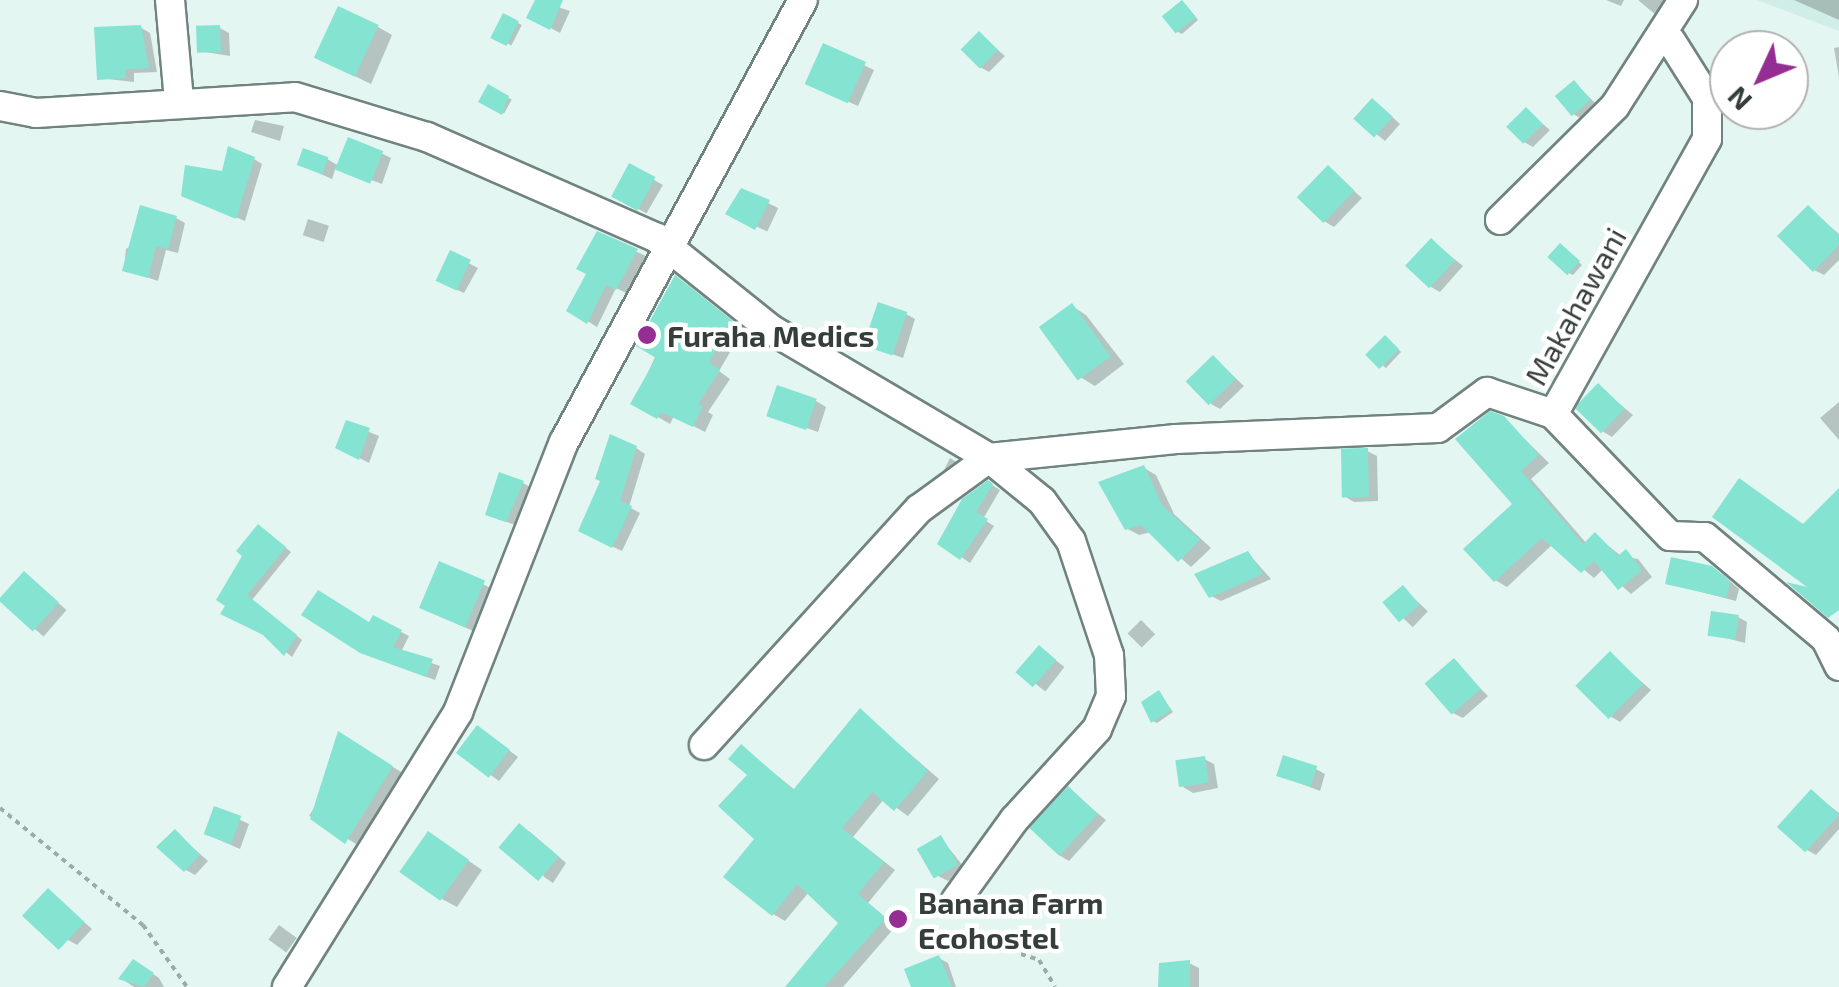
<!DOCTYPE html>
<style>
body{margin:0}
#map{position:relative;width:1839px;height:987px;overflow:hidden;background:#e3f6f2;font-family:"Exo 2",sans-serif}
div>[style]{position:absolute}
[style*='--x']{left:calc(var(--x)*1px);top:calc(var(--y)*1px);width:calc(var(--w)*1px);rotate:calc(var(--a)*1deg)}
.built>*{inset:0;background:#d1ede7}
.shadow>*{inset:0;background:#0003;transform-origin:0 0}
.building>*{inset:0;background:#85e3d2;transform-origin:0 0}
.path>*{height:4px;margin-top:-2px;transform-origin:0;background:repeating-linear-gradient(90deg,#9daba8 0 5px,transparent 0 10px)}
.roads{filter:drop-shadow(2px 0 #71837f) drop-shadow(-2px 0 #71837f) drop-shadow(0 2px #71837f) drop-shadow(0 -2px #71837f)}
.minor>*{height:28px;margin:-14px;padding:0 14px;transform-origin:14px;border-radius:14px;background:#fff}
.dots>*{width:28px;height:28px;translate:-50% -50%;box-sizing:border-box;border:5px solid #fff;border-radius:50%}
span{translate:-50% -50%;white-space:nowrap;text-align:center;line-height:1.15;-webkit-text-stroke:9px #fff;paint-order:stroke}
.street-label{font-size:30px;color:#363e3c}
.poi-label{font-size:30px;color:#363e3c;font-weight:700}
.left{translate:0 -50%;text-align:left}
.north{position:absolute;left:1709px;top:30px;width:100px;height:100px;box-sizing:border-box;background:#fff;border:2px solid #afb2b1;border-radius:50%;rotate:226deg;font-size:28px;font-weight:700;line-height:40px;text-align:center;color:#363e3c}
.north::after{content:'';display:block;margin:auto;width:35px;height:45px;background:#942e93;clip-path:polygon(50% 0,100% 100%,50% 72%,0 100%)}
</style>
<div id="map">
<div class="built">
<i style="clip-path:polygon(1758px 0,1839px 0,1839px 31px,1757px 0)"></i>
</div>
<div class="shadow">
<i style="clip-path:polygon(537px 0,570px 11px,560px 33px,530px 17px)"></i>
<i style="clip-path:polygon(1606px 0,1624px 0,1621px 6px)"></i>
<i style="clip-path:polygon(1638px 0,1675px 0,1662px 20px)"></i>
<i style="clip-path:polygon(1794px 0,1839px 0,1839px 20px)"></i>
<i style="clip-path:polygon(1186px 5px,1198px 20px,1182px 34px,1178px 32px)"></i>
<i style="left:504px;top:16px;width:20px;height:23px;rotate:27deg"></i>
<i style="clip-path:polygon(140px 27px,150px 33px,157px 72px,134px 73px,134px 82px,99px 78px)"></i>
<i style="clip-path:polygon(378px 27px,392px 35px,371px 84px,330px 64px)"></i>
<i style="clip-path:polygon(220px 28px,229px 33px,230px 56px,199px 51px)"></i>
<i style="clip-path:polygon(979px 34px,1005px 56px,989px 72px,980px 67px)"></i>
<i style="clip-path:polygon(824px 46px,874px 70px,858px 106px,817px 88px)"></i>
<i style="clip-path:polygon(1839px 47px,1839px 77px,1834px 48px)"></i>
<i style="clip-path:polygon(1575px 83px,1598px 106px,1582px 119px,1573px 114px)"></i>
<i style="left:489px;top:87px;width:26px;height:16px;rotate:29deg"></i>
<i style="clip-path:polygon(1381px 107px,1400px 124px,1385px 141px,1357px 118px)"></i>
<i style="clip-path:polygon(1526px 110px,1550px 130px,1533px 147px,1524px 142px)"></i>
<i style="clip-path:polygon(255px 120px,284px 126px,280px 141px,251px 132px)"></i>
<i style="clip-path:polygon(381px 153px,391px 158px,382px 184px,336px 167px,332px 179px,309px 169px,327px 159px,339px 166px)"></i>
<i style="clip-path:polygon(254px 159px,262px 164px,245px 221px,192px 199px)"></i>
<i style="left:630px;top:166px;width:38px;height:33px;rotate:30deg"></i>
<i style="clip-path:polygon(1328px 168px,1362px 198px,1334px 227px,1324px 221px)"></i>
<i style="left:742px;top:191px;width:40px;height:26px;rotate:25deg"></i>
<i style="clip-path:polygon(1808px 208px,1839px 234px,1839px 260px,1824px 275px,1814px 270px)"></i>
<i style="clip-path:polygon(176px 218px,185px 223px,178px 253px,166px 250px,158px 281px,124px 269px,126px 249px)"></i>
<i style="left:308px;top:219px;width:22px;height:17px;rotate:18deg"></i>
<i style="clip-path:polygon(598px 234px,646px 256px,626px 293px,616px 288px,597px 327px,570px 310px,590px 274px)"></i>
<i style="clip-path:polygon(1432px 241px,1463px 266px,1440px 292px,1431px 287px)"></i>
<i style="clip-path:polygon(1564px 249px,1582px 265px,1573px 275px,1569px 273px)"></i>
<i style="clip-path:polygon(451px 254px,478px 268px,464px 293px,446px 285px)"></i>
<i style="clip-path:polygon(688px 285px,743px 330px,719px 371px,730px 379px,708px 412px,713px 415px,705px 432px,674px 416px,670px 424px,634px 403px)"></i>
<i style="clip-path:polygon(1072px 306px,1086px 315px,1124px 364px,1095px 386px,1080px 377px)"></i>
<i style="clip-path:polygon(906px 314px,915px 319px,903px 358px,866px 345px)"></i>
<i style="clip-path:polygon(1389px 340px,1401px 352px,1386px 368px,1383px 366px)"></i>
<i style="clip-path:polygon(1214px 358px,1244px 386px,1220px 409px,1211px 404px)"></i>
<i style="clip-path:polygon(1598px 386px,1633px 415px,1612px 437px,1602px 431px)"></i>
<i style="clip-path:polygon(816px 401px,826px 407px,818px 432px,772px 416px)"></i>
<i style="clip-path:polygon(1839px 402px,1839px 440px,1820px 418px)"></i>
<i style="clip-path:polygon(1503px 418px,1549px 463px,1531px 479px,1587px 544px,1595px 535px,1621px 556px,1638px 559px,1652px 577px,1631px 594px,1603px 569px,1594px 578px,1553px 544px,1507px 587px,1495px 580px,1516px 504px)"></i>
<i style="clip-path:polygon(347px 423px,379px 436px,369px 463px,338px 447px)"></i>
<i style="clip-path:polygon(636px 448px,645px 454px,629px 507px,640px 513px,622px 551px,590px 536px)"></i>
<i style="clip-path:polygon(1367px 451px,1377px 456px,1378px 501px,1354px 502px,1344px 496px)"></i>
<i style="clip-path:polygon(950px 458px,958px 463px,945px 473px,943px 472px)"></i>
<i style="clip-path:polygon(1144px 468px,1156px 475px,1174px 514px,1211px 548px,1191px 567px,1151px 532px,1139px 535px,1126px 528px)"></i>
<i style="clip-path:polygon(523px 483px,532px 488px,516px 525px,497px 519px)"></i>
<i style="clip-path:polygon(989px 483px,1000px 490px,983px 519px,994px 526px,970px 563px,941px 543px)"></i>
<i style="clip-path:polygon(264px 530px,291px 552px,252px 600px,302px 640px,292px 657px,228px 605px)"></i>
<i style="clip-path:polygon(1248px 553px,1271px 579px,1221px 601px,1211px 596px)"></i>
<i style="clip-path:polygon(441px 564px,499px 592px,480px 634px,437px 615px)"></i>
<i style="left:25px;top:574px;width:55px;height:35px;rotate:41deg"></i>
<i style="clip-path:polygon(1722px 574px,1739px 589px,1736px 601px,1667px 583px)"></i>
<i style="left:1403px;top:588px;width:34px;height:22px;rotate:43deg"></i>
<i style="clip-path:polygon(1738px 617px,1747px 622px,1745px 643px,1711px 634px)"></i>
<i style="clip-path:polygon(374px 618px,409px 636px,401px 652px,440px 666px,435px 680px,397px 666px,370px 625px)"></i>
<i style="left:1141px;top:620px;width:20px;height:19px;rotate:45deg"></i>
<i style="left:1040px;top:648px;width:31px;height:31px;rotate:38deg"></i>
<i style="clip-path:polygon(1611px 655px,1651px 690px,1620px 722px,1610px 716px)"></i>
<i style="clip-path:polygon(1454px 662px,1488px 696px,1463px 718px,1453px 713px)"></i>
<i style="clip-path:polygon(1159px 693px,1173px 712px,1157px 723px,1153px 721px)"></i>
<i style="clip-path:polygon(860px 711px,939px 779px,908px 816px,884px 799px,853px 837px,895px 870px,868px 903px,896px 926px,843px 987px,804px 987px,841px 923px,809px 892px,785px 921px,773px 914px,742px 747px,796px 791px)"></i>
<i style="clip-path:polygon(487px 734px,518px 757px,499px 781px,460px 753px)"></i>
<i style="left:353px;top:743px;width:63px;height:85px;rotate:31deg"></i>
<i style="clip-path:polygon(1204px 759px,1214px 764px,1218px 788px,1193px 793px,1183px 787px)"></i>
<i style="clip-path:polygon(1316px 769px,1325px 774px,1320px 791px,1279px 775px)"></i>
<i style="clip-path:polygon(1069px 790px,1106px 820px,1069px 861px,1059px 855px)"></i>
<i style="clip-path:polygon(1812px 792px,1839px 813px,1839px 829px,1816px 855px,1807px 850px)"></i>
<i style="clip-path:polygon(216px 809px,249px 824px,240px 849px,217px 839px)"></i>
<i style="clip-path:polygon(529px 831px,566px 863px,553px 883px,544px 877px)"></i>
<i style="clip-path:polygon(175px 832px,208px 861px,195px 875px,186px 870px)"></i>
<i style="clip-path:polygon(941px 838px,966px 870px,948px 881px,938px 876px)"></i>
<i style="clip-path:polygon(443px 843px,482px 870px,457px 907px,442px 899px)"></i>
<i style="clip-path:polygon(49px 892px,92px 929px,77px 945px,68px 940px)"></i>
<i style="left:279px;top:925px;width:22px;height:18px;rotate:36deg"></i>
<i style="clip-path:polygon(939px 958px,948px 963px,956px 987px,914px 987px)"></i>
<i style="clip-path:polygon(1189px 963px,1199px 968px,1199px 987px,1161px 987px)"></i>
<i style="clip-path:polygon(143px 967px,159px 978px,164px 987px,134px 987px,122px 979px)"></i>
</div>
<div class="building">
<i style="clip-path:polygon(535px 0,563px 0,550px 30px,526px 18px)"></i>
<i style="left:1182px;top:0;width:22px;height:26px;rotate:51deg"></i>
<i style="left:338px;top:6px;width:45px;height:57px;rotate:25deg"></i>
<i style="left:503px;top:13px;width:18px;height:28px;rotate:27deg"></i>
<i style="clip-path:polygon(141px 25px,149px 68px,125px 69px,126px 78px,97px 80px,94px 27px)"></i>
<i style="left:220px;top:25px;width:27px;height:24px;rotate:88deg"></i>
<i style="left:979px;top:31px;width:27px;height:26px;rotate:45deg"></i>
<i style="left:823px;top:43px;width:47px;height:45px;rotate:24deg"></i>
<i style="left:1574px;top:80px;width:26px;height:25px;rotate:50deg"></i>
<i style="clip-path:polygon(488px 84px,509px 96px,502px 115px,478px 102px)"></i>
<i style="left:1372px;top:98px;width:28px;height:28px;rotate:42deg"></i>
<i style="left:1526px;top:107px;width:24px;height:28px;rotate:45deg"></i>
<i style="left:348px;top:137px;width:38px;height:35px;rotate:22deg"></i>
<i style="clip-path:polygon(228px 146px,255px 157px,236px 219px,181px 196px,185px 165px,222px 171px)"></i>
<i style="left:303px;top:148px;width:27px;height:18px;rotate:20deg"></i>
<i style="left:629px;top:163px;width:30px;height:38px;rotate:28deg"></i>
<i style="left:1328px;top:165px;width:37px;height:45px;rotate:44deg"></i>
<i style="clip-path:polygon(741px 188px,770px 200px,755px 230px,725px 214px)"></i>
<i style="clip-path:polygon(140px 205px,177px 216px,168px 249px,156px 246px,148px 278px,122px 271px)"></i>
<i style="clip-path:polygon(1808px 205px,1839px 235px,1839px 245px,1813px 272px,1777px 236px)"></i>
<i style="clip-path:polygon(597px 231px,638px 249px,616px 290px,606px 285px,587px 324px,566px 311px,586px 274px,576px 269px)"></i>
<i style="left:1431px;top:238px;width:33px;height:38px;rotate:43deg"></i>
<i style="left:1560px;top:243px;width:27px;height:19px;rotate:42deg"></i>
<i style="left:450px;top:250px;width:23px;height:34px;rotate:25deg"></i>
<i style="clip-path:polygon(675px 275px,733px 321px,709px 362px,720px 370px,698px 404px,703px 406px,693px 427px,661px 412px,657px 419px,630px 404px,656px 358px,636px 346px)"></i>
<i style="left:878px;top:302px;width:31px;height:46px;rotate:19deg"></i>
<i style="left:1072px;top:303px;width:66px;height:41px;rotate:54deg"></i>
<i style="left:1385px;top:335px;width:20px;height:28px;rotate:45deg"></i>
<i style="left:1213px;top:355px;width:33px;height:38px;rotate:46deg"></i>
<i style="left:1598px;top:383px;width:37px;height:34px;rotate:44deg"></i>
<i style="left:777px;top:385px;width:42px;height:33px;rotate:19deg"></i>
<i style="clip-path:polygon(1490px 411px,1504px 416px,1539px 455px,1521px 471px,1583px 544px,1595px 532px,1618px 556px,1626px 549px,1642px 570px,1618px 590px,1594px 561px,1581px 573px,1542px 538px,1494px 582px,1463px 549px,1512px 504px,1455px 439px)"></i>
<i style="clip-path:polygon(346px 420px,370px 428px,359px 460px,335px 448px)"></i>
<i style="clip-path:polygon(610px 434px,637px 446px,620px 501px,632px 506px,612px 548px,578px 531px,600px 481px,595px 479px)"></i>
<i style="left:1368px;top:448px;width:49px;height:27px;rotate:89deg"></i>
<i style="clip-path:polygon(1144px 465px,1162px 505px,1200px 540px,1178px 562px,1141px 525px,1125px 530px,1098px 482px)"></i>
<i style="clip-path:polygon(499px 472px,524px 481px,506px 522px,485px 515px)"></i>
<i style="clip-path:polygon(1739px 478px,1803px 524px,1839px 488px,1839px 610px,1828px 618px,1786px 582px,1807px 587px,1712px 517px)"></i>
<i style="clip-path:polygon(988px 480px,993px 484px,976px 512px,988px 519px,960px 560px,937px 544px,962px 499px)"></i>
<i style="clip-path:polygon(258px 524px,286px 547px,247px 595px,297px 635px,284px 656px,263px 635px,220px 614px,225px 606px,216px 600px,242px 556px,236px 551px)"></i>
<i style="clip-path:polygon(1248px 551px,1263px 574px,1209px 598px,1194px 574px)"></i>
<i style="clip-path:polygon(1671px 557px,1712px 566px,1730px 581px,1727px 598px,1665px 584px)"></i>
<i style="left:439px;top:561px;width:50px;height:51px;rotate:23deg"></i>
<i style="left:24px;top:571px;width:47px;height:39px;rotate:42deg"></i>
<i style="left:1403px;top:585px;width:26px;height:27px;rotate:50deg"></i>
<i style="clip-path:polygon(318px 590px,369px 622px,373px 615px,402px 630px,393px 647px,433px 659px,426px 677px,360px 653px,301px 615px)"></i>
<i style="left:1711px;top:611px;width:28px;height:25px;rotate:8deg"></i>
<i style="left:1039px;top:645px;width:23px;height:36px;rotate:41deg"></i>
<i style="left:1610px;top:651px;width:47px;height:49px;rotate:45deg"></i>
<i style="left:1454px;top:658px;width:41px;height:39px;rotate:49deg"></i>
<i style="clip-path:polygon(1159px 690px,1171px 710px,1151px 723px,1141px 702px)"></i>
<i style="clip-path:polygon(860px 708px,928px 771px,894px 811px,872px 792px,842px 828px,884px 862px,858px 894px,886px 918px,824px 987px,785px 987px,838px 923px,797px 884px,772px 916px,723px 877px,754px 839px,718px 806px,747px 775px,728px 759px,741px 744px,793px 790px)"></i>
<i style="left:477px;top:725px;width:41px;height:35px;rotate:37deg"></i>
<i style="clip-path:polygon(338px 731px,393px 766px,345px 844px,310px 819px)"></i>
<i style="left:1283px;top:755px;width:36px;height:22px;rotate:18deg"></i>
<i style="left:1205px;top:756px;width:27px;height:30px;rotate:82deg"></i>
<i style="left:1068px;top:786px;width:41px;height:57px;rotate:43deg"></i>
<i style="left:1811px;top:789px;width:38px;height:51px;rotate:42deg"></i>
<i style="left:214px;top:806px;width:29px;height:30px;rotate:20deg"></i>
<i style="left:519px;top:823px;width:52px;height:32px;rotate:40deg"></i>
<i style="clip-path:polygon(175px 829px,200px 855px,184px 872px,156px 847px)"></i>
<i style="left:428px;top:831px;width:50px;height:50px;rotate:35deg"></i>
<i style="left:941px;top:835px;width:34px;height:28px;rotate:60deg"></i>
<i style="left:48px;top:888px;width:50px;height:38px;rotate:43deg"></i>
<i style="clip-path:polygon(939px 955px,952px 987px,911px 987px,904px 969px)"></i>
<i style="clip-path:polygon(133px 959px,154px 973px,144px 987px,118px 979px)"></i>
<i style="clip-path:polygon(1190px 960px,1190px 987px,1158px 987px,1159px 963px)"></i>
</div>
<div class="path">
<i style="--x:0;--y:808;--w:185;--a:39.3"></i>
<i style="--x:143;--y:925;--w:76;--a:54.6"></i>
<i style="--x:1021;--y:954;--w:19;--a:18"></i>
<i style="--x:1039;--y:960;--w:31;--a:59"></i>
</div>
<div class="roads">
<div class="minor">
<i style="--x:170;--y:0;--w:100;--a:84.9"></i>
<i style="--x:1671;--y:41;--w:67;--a:57.7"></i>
<i style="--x:1707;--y:98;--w:41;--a:90"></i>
<i style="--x:1707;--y:139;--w:315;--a:119.2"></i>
<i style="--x:1553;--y:414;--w:169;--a:46.2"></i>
<i style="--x:1670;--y:536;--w:35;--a:2"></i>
<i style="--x:1705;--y:537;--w:158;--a:40.1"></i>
<i style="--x:1826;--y:639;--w:30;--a:64"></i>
<i style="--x:0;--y:106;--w:37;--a:11"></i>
<i style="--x:36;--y:113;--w:259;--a:-3.5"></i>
<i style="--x:295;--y:97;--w:138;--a:16.9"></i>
<i style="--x:427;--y:137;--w:251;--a:23.7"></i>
<i style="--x:657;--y:238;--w:147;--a:38.7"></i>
<i style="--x:772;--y:330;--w:252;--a:30.5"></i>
<i style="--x:989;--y:458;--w:68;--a:39.1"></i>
<i style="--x:1042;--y:501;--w:49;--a:54.1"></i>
<i style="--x:1071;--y:541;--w:120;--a:71.6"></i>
<i style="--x:1109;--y:655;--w:41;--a:87.2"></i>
<i style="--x:1111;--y:696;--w:36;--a:113"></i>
<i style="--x:1097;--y:729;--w:123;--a:132.4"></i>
<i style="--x:1014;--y:820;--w:99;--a:125.9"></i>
<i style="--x:1500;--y:220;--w:162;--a:-44.7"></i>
<i style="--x:1615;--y:106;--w:126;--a:-57.3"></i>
<i style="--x:704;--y:745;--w:319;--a:-47.7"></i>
<i style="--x:919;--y:509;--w:87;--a:-36.1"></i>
<i style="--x:989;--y:458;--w:188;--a:-5.8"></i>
<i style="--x:1176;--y:439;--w:262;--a:-2.4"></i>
<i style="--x:1438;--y:428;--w:61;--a:-36.3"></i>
<i style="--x:1487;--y:392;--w:70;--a:18.4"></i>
<i style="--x:287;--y:987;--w:324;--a:-58.1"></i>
<i style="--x:458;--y:712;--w:290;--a:-68.6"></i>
<i style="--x:564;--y:442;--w:502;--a:-61.6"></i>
</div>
</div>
<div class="dots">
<i style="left:647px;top:335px;background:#942e93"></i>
<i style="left:898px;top:919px;background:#942e93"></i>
</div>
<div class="street-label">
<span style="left:1575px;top:306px;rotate:-61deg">Makahawani</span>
</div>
<div class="poi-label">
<span class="left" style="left:667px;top:335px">Furaha Medics</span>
<span class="left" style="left:918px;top:919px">Banana Farm<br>Ecohostel</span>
</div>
<div class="north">N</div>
</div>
